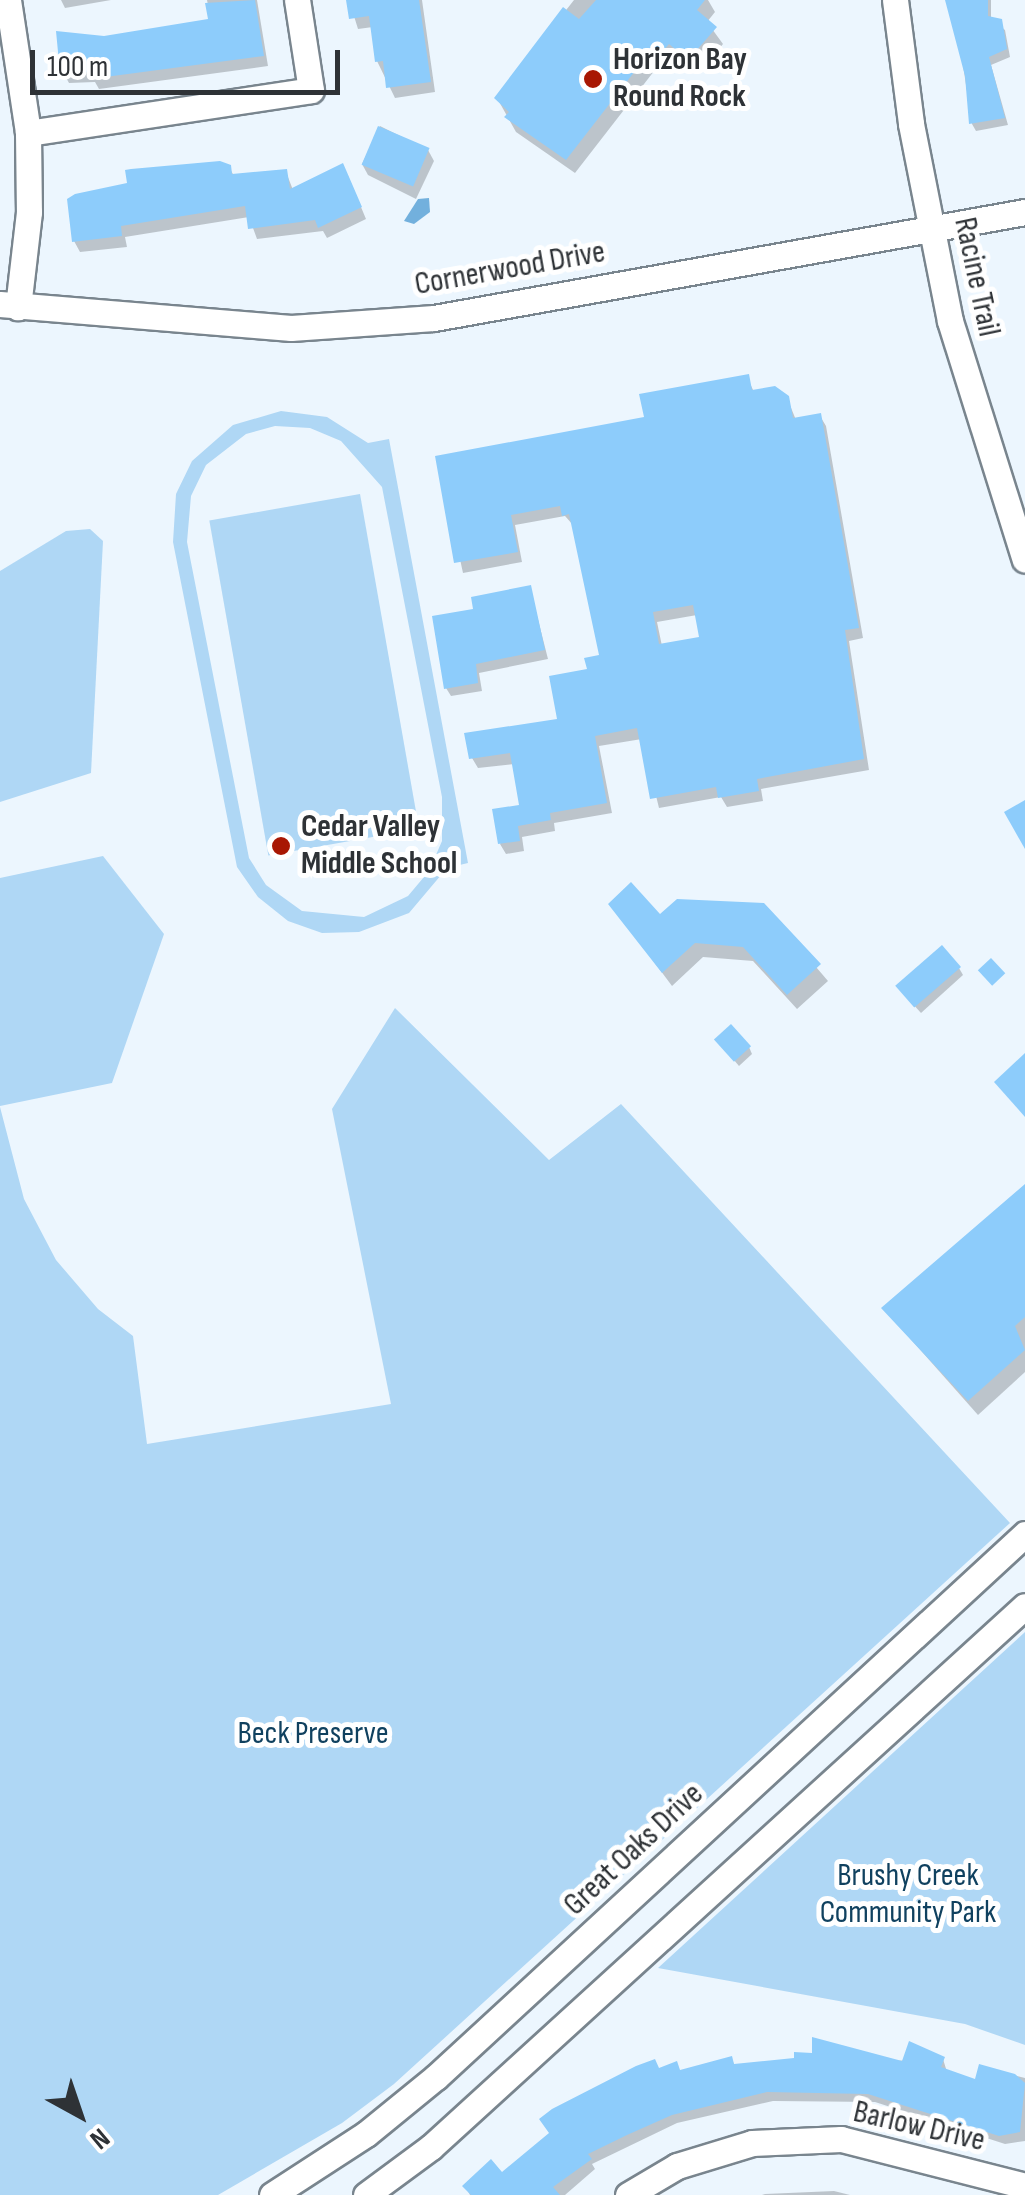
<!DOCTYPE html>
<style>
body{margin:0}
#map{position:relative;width:1025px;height:2195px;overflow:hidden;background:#ecf6fe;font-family:"Sofia Sans Condensed",sans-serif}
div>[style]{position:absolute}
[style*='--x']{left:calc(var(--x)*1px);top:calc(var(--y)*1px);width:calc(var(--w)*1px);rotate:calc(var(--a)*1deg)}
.green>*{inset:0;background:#afd7f5;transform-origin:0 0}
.water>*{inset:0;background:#72b0dd}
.shadow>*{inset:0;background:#0003}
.building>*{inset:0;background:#8dccfb;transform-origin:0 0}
.roads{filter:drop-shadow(2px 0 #79858e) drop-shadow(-2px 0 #79858e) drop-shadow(0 2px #79858e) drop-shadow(0 -2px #79858e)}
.minor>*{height:25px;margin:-12.5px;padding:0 12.5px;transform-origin:12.5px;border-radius:12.5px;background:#fff}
.dots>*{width:28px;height:28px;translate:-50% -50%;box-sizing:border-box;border:5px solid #fff;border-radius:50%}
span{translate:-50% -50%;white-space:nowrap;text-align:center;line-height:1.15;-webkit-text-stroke:10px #fff;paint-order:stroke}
.poi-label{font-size:32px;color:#2e3236;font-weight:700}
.left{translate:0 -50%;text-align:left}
.street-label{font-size:32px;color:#2e3236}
.park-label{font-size:32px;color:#10415f}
.north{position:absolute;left:30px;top:2065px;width:100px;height:100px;-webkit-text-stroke:8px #fff;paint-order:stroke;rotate:140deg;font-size:28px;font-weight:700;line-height:40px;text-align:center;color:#2e3236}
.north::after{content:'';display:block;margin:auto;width:35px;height:45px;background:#2e3236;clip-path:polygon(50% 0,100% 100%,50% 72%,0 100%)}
.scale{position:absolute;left:30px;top:50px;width:310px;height:45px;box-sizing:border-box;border:5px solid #2e3236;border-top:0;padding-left:12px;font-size:30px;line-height:35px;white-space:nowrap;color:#2e3236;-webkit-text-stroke:8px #fff;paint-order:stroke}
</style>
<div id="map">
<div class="green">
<i style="clip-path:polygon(evenodd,281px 411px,327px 417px,368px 443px,389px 439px,468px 863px,447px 868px,409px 913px,359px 932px,322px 933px,288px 921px,258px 897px,237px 867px,173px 542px,176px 494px,192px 461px,233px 425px,281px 411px,275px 426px,310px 428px,341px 441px,382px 487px,442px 797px,442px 841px,429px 871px,408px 896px,364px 917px,302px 911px,266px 885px,249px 858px,187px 542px,191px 496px,206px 465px,246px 434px,275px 426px)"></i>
<i style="left:360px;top:494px;width:340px;height:153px;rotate:80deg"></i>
<i style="clip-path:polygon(90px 529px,103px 541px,91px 773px,0 802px,0 571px,66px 531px)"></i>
<i style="clip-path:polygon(103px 856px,164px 934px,112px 1083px,0 1106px,0 878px)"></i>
<i style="clip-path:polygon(395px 1008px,549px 1160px,621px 1104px,1010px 1523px,394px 2084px,342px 2123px,218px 2195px,0 2195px,0 1107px,24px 1199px,56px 1260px,98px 1309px,133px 1336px,147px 1444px,391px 1404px,332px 1109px)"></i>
<i style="clip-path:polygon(1025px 1632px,1025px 2045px,965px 2024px,658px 1968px)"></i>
</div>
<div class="water">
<i style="clip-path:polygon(429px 198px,430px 212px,414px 224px,404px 221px,418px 199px)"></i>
</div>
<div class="shadow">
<i style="clip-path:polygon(61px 0,111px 0,65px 8px)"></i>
<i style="clip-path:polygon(207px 0,257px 0,268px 66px,99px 89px,95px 82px,69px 83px,63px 72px,104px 39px,211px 21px)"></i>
<i style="clip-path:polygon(349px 0,422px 0,435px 92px,395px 98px,377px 61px,373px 27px,358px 29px)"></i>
<i style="clip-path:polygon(574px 0,708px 0,715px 12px,707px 22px,723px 44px,698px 74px,679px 58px,665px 72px,658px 66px,575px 173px,516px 132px,497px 98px)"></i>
<i style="clip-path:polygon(953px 0,991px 0,991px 19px,1005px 30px,1010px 57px,991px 65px,1008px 125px,976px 131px,972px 124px)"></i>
<i style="clip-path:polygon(380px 126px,428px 150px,434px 161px,416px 199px,368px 175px,362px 164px)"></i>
<i style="clip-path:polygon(229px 167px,234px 176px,286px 172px,293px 190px,348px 176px,366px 219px,327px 238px,323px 231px,257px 239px,249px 217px,125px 237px,127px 247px,80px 252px,74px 241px)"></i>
<i style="clip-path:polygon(evenodd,747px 377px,754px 392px,787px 398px,796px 420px,820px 416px,826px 426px,863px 638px,849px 641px,869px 770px,761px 789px,763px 801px,727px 807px,721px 797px,659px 808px,642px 739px,599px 746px,612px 813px,554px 823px,555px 831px,522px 837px,524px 851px,506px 854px,500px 844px,522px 807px,514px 764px,478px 768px,472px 758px,560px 721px,602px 657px,573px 525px,565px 516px,515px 525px,522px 562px,463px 573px,438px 458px,647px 419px,747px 377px,697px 615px,702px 639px,662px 646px,657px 622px,697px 615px)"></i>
<i style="clip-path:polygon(530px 588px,548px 659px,479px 673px,482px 691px,451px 696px,446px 688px,476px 611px)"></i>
<i style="clip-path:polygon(611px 904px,660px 918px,763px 905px,828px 981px,797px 1009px,753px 961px,703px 957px,672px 986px)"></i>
<i style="clip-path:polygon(959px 968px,963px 975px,921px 1013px,903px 993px)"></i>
<i style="clip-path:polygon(717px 1040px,749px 1047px,752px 1054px,739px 1066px)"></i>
<i style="clip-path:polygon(1025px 1186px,1025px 1372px,978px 1415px,884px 1309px)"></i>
<i style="clip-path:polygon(731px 2059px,736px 2067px,943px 2059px,947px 2072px,977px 2082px,981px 2067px,1025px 2078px,1025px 2141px,1005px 2144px,875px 2102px,773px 2101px,677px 2123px,592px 2164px,595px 2169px,565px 2195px,470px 2195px,465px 2186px,502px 2175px,659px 2070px,680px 2072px)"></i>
<i style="clip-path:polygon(834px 2191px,850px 2195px,762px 2195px,765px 2194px)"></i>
</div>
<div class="building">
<i style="clip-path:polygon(255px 0,264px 56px,90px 79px,89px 72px,60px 73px,56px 31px,104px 36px,208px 19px,205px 3px)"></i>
<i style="clip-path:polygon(346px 0,419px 0,431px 82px,386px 88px,383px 61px,375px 62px,369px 16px,349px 19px)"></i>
<i style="clip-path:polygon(596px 0,705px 0,697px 10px,717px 27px,688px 60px,669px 44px,656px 59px,649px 53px,566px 160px,504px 117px,509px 112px,494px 98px,563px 7px,579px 19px)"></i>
<i style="clip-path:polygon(945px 0,988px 0,988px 16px,1002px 19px,1007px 49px,989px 57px,1005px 118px,969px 124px,965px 76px)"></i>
<i style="left:378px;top:126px;width:56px;height:42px;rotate:23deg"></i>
<i style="clip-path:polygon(220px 161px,231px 165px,232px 174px,287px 169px,290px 189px,343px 163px,362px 207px,318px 228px,315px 220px,248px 229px,245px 206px,121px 226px,122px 236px,72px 242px,67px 199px,75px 194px,127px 183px,125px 170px,131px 169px)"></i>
<i style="clip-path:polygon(evenodd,749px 374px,752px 390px,775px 386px,789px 396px,793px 418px,821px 413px,859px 628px,845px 630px,864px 759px,757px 779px,759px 791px,718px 798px,716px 787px,650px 799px,637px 728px,595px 736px,607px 803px,550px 813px,551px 820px,518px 826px,520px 841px,498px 844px,492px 809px,519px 805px,510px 753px,469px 759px,464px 733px,557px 719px,549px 676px,587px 669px,584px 658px,599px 655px,569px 514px,562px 516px,560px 506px,511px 515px,518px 552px,454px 563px,435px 456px,644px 417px,639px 394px,749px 374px,693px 605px,699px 637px,659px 644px,653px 612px,693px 605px)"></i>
<i style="clip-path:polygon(531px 585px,545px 650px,476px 664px,478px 683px,444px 689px,432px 616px,473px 609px,471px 597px)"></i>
<i style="clip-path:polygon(1025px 800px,1025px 849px,1004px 812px)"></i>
<i style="clip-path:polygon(631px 882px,660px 914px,677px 899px,764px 903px,821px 964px,787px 995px,743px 947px,695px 943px,662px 973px,608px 904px)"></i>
<i style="left:942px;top:945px;width:29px;height:62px;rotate:49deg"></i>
<i style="left:991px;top:958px;width:21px;height:18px;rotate:47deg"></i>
<i style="left:731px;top:1024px;width:30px;height:23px;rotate:48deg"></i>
<i style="clip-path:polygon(1025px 1053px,1025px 1117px,994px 1082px)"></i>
<i style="clip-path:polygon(1025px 1184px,1025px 1317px,1015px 1326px,1025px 1350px,968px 1401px,881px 1308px)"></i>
<i style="clip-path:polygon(812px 2037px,902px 2061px,909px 2041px,945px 2057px,941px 2067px,975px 2079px,979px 2064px,1015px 2074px,1025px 2083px,1020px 2132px,999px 2136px,868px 2094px,767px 2092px,672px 2115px,627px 2135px,588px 2154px,592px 2159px,553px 2187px,560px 2195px,471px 2195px,462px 2186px,491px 2159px,502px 2172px,549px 2133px,539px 2119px,552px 2109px,636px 2066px,655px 2059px,659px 2068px,677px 2061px,680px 2070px,732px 2056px,734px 2064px,794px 2058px,794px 2052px,812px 2053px)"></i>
</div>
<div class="roads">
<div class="minor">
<i style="--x:8;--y:0;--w:134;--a:81.4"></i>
<i style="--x:28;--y:133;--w:79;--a:89.3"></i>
<i style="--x:29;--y:212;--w:96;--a:96.6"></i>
<i style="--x:895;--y:0;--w:125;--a:82.6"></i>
<i style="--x:911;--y:124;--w:201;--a:78.8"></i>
<i style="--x:950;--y:321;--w:250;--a:72.6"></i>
<i style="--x:28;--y:133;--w:286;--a:-8.6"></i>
<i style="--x:311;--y:90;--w:91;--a:-98.8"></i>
<i style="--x:0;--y:304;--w:292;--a:4.7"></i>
<i style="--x:291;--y:328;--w:143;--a:-4"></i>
<i style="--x:434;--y:318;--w:600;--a:-10.17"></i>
<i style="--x:272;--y:2195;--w:112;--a:-33"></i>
<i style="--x:366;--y:2134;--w:90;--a:-39.2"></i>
<i style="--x:436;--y:2077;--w:801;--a:-42.67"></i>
<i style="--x:366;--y:2195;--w:81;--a:-36.4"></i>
<i style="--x:431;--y:2147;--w:803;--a:-42.33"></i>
<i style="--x:628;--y:2195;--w:57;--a:-30.6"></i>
<i style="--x:677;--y:2166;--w:78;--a:-17"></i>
<i style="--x:752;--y:2143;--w:89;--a:-2.6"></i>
<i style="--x:841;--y:2139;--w:190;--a:14.3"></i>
</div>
</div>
<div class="dots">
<i style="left:593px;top:79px;background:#a81703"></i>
<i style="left:281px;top:846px;background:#a81703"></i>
</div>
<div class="poi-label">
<span class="left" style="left:613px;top:79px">Horizon Bay<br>Round Rock</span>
<span class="left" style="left:301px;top:846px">Cedar Valley<br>Middle School</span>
</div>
<div class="street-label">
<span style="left:510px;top:269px;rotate:-10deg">Cornerwood Drive</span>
<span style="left:976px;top:277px;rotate:78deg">Racine Trail</span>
<span style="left:634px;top:1850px;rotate:-43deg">Great Oaks Drive</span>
<span style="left:919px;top:2127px;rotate:13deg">Barlow Drive</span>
</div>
<div class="park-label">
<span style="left:313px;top:1734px">Beck Preserve</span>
<span style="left:908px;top:1895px">Brushy Creek<br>Community Park</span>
</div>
<div class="north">N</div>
<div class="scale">100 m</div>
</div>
